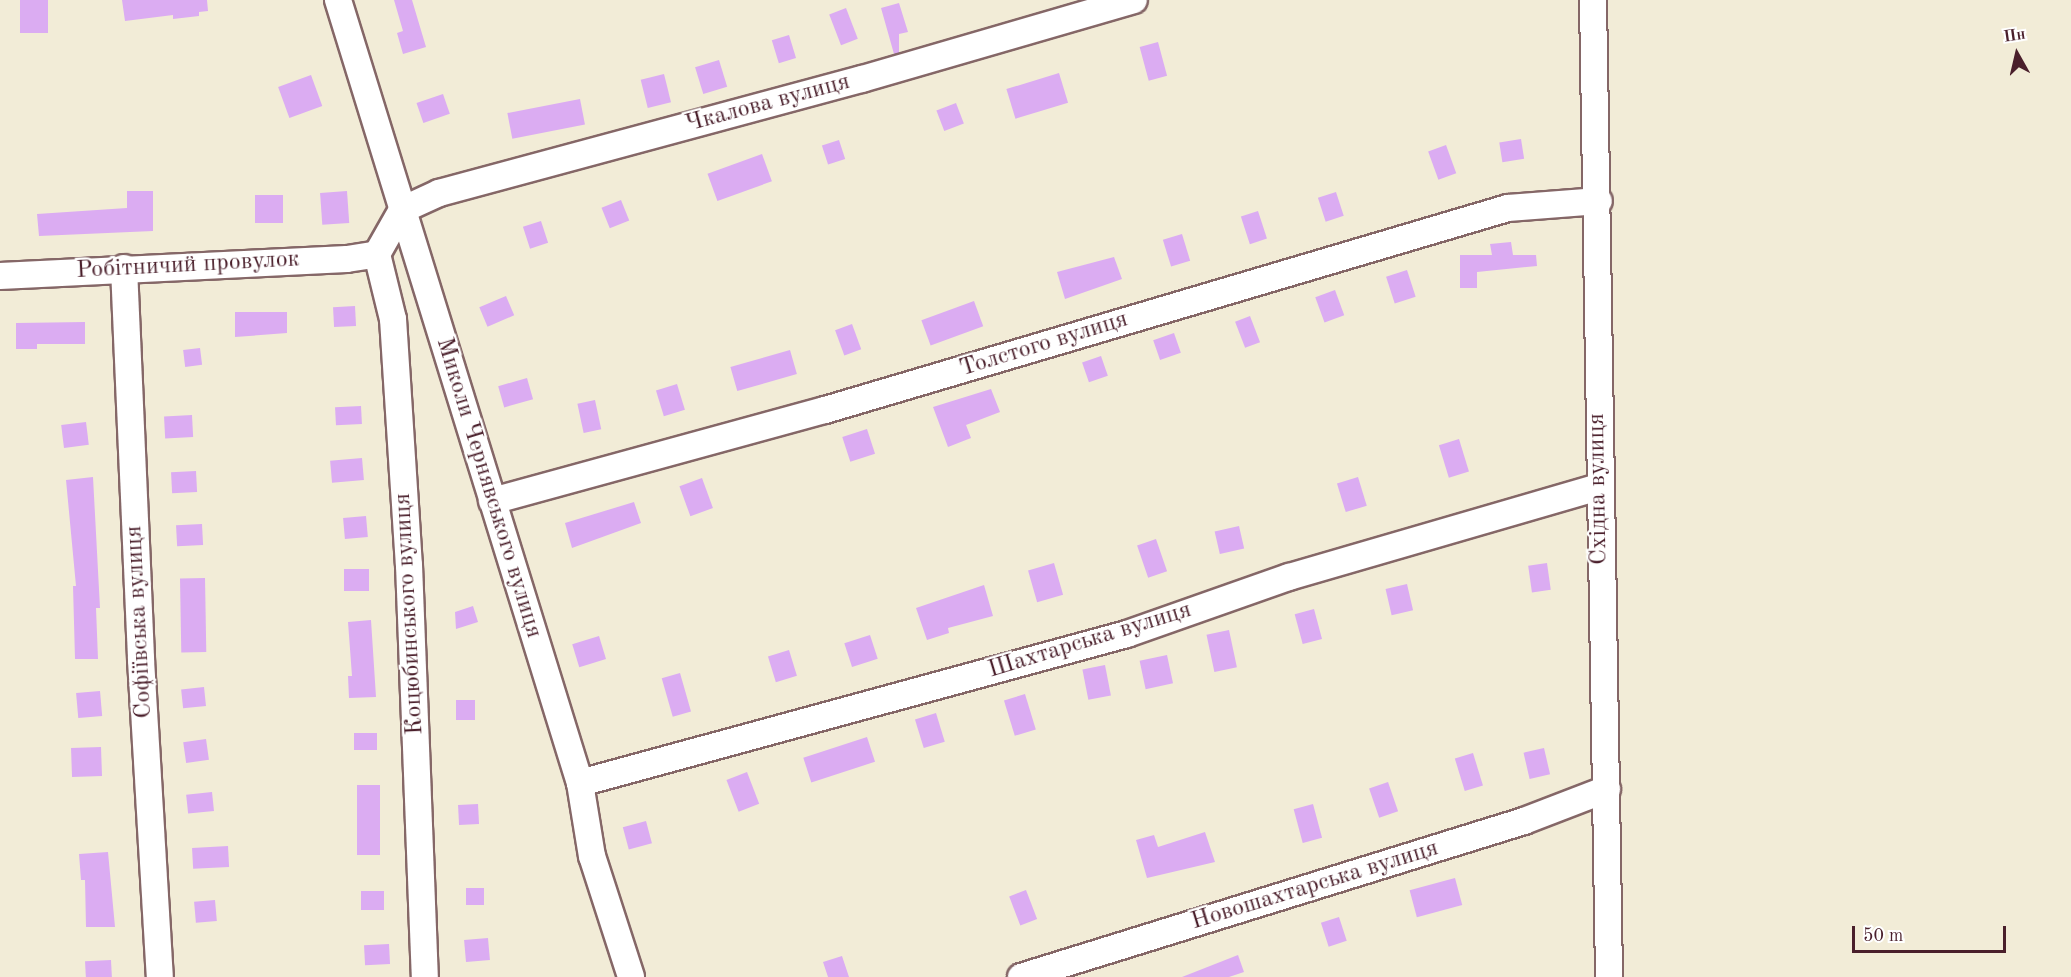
<!DOCTYPE html>
<meta charset="utf-8">
<style>
body{margin:0}
#map{position:relative;width:2071px;height:977px;overflow:hidden;background:#f2ecd7;font-family:"Old Standard TT",serif}
div>[style]{position:absolute}
[style*='--x']{left:calc(var(--x)*1px);top:calc(var(--y)*1px);width:calc(var(--w)*1px);rotate:calc(var(--a)*1deg)}
.building>*{inset:0;background:#dbacf2;transform-origin:0 0}
.roads{filter:drop-shadow(2px 0 #856767) drop-shadow(-2px 0 #856767) drop-shadow(0 2px #856767) drop-shadow(0 -2px #856767)}
.minor>*{height:26px;margin:-13px;padding:0 13px;transform-origin:13px;border-radius:13px;background:#fff}
span{translate:-50% -50%;white-space:nowrap;text-align:center;line-height:1.15;-webkit-text-stroke:4.5px #fff;paint-order:stroke}
.street-label{font-size:24px;color:#4a1f2b}
.north{position:absolute;left:1987px;top:24px;width:60px;height:60px;-webkit-text-stroke:4px #fff;paint-order:stroke;rotate:352deg;font-size:16px;font-weight:700;line-height:24px;text-align:center;color:#4a1f2b}
.north::after{content:'';display:block;margin:auto;width:21px;height:27px;background:#4a1f2b;clip-path:polygon(50% 0,100% 100%,50% 72%,0 100%)}
.scale{position:absolute;left:1852px;top:926px;width:154px;height:27px;box-sizing:border-box;border:3px solid #4a1f2b;border-top:0;padding-left:8px;font-size:18px;line-height:21px;white-space:nowrap;color:#4a1f2b;-webkit-text-stroke:4px #fff;paint-order:stroke}
</style>
<div id="map">
<div class="building">
<i style="left:20px;top:0;width:28px;height:33px"></i>
<i style="clip-path:polygon(122px 0,207px 0,208px 11px,199px 12px,199px 16px,173px 19px,173px 15px,125px 21px)"></i>
<i style="clip-path:polygon(394px 0,412px 0,426px 47px,403px 54px,397px 33px,403px 31px)"></i>
<i style="clip-path:polygon(899px 3px,908px 32px,899px 34px,899px 53px,894px 54px,881px 8px)"></i>
<i style="left:846px;top:8px;width:33px;height:18px;rotate:69deg"></i>
<i style="left:789px;top:35px;width:24px;height:18px;rotate:73deg"></i>
<i style="left:1158px;top:42px;width:35px;height:19px;rotate:75deg"></i>
<i style="left:719px;top:60px;width:28px;height:25px;rotate:73deg"></i>
<i style="left:1059px;top:73px;width:31px;height:55px;rotate:73deg"></i>
<i style="left:664px;top:74px;width:29px;height:24px;rotate:76deg"></i>
<i style="left:311px;top:75px;width:33px;height:35px;rotate:70deg"></i>
<i style="left:443px;top:94px;width:21px;height:28px;rotate:71deg"></i>
<i style="left:580px;top:99px;width:26px;height:74px;rotate:79deg"></i>
<i style="left:956px;top:103px;width:22px;height:21px;rotate:69deg"></i>
<i style="left:1521px;top:139px;width:20px;height:22px;rotate:81deg"></i>
<i style="left:839px;top:140px;width:20px;height:18px;rotate:72deg"></i>
<i style="left:1446px;top:145px;width:30px;height:19px;rotate:70deg"></i>
<i style="left:762px;top:154px;width:29px;height:58px;rotate:70deg"></i>
<i style="clip-path:polygon(127px 191px,153px 191px,153px 231px,39px 236px,37px 214px,127px 208px)"></i>
<i style="left:347px;top:191px;width:32px;height:27px;rotate:86deg"></i>
<i style="left:1336px;top:192px;width:25px;height:19px;rotate:72deg"></i>
<i style="left:255px;top:195px;width:28px;height:28px"></i>
<i style="left:621px;top:200px;width:22px;height:21px;rotate:68deg"></i>
<i style="left:1258px;top:211px;width:29px;height:18px;rotate:72deg"></i>
<i style="left:541px;top:221px;width:23px;height:19px;rotate:72deg"></i>
<i style="left:1182px;top:234px;width:28px;height:20px;rotate:73deg"></i>
<i style="clip-path:polygon(1511px 242px,1513px 255px,1536px 255px,1537px 266px,1477px 272px,1477px 288px,1460px 288px,1460px 255px,1492px 255px,1490px 244px)"></i>
<i style="clip-path:polygon(1114px 257px,1122px 279px,1065px 299px,1057px 272px)"></i>
<i style="left:1407px;top:270px;width:28px;height:22px;rotate:72deg"></i>
<i style="left:1335px;top:290px;width:27px;height:21px;rotate:70deg"></i>
<i style="left:506px;top:296px;width:21px;height:29px;rotate:67deg"></i>
<i style="left:974px;top:301px;width:27px;height:56px;rotate:70deg"></i>
<i style="left:355px;top:306px;width:20px;height:22px;rotate:87deg"></i>
<i style="clip-path:polygon(235px 312px,287px 312px,287px 333px,235px 337px)"></i>
<i style="left:1250px;top:316px;width:28px;height:16px;rotate:69deg"></i>
<i style="clip-path:polygon(85px 322px,85px 344px,37px 344px,37px 349px,16px 349px,16px 323px)"></i>
<i style="left:852px;top:324px;width:27px;height:18px;rotate:70deg"></i>
<i style="left:1174px;top:333px;width:21px;height:22px;rotate:71deg"></i>
<i style="left:200px;top:348px;width:17px;height:17px;rotate:83deg"></i>
<i style="left:790px;top:350px;width:25px;height:62px;rotate:74deg"></i>
<i style="left:1101px;top:356px;width:21px;height:20px;rotate:71deg"></i>
<i style="left:527px;top:378px;width:22px;height:30px;rotate:74deg"></i>
<i style="left:677px;top:384px;width:27px;height:22px;rotate:73deg"></i>
<i style="clip-path:polygon(991px 389px,1000px 412px,966px 425px,971px 438px,948px 447px,933px 407px)"></i>
<i style="left:595px;top:400px;width:30px;height:18px;rotate:78deg"></i>
<i style="left:361px;top:406px;width:18px;height:26px;rotate:87deg"></i>
<i style="left:192px;top:415px;width:22px;height:28px;rotate:87deg"></i>
<i style="left:86px;top:422px;width:23px;height:25px;rotate:83deg"></i>
<i style="left:867px;top:429px;width:26px;height:26px;rotate:72deg"></i>
<i style="left:1459px;top:439px;width:34px;height:21px;rotate:73deg"></i>
<i style="left:362px;top:458px;width:22px;height:32px;rotate:85deg"></i>
<i style="left:196px;top:471px;width:21px;height:25px;rotate:87deg"></i>
<i style="clip-path:polygon(93px 477px,100px 608px,96px 608px,98px 659px,75px 659px,73px 586px,76px 586px,66px 480px)"></i>
<i style="left:1358px;top:477px;width:30px;height:22px;rotate:73deg"></i>
<i style="left:702px;top:478px;width:32px;height:24px;rotate:70deg"></i>
<i style="clip-path:polygon(634px 502px,641px 523px,572px 548px,565px 523px)"></i>
<i style="left:366px;top:516px;width:21px;height:23px;rotate:85deg"></i>
<i style="left:202px;top:524px;width:21px;height:26px;rotate:87deg"></i>
<i style="left:1239px;top:526px;width:23px;height:25px;rotate:77deg"></i>
<i style="left:1156px;top:539px;width:34px;height:20px;rotate:71deg"></i>
<i style="left:1054px;top:563px;width:33px;height:27px;rotate:74deg"></i>
<i style="left:1547px;top:563px;width:27px;height:19px;rotate:82deg"></i>
<i style="left:344px;top:569px;width:25px;height:22px"></i>
<i style="left:205px;top:578px;width:74px;height:25px;rotate:89deg"></i>
<i style="left:1407px;top:584px;width:27px;height:22px;rotate:77deg"></i>
<i style="clip-path:polygon(984px 585px,993px 616px,948px 628px,949px 633px,927px 640px,916px 608px)"></i>
<i style="clip-path:polygon(473px 606px,478px 622px,456px 629px,455px 612px)"></i>
<i style="left:1314px;top:609px;width:31px;height:20px;rotate:75deg"></i>
<i style="clip-path:polygon(371px 620px,376px 697px,349px 698px,348px 676px,352px 676px,348px 622px)"></i>
<i style="left:1229px;top:630px;width:38px;height:23px;rotate:78deg"></i>
<i style="left:870px;top:635px;width:25px;height:27px;rotate:72deg"></i>
<i style="left:599px;top:636px;width:24px;height:28px;rotate:73deg"></i>
<i style="left:789px;top:650px;width:27px;height:22px;rotate:73deg"></i>
<i style="left:1167px;top:655px;width:29px;height:28px;rotate:78deg"></i>
<i style="left:1105px;top:665px;width:31px;height:23px;rotate:79deg"></i>
<i style="left:680px;top:673px;width:40px;height:19px;rotate:74deg"></i>
<i style="left:204px;top:687px;width:19px;height:23px;rotate:84deg"></i>
<i style="left:100px;top:691px;width:25px;height:24px;rotate:85deg"></i>
<i style="left:1025px;top:694px;width:37px;height:22px;rotate:73deg"></i>
<i style="left:475px;top:700px;width:20px;height:19px;rotate:90deg"></i>
<i style="left:936px;top:713px;width:30px;height:22px;rotate:73deg"></i>
<i style="left:377px;top:733px;width:17px;height:23px;rotate:90deg"></i>
<i style="left:867px;top:737px;width:26px;height:67px;rotate:72deg"></i>
<i style="left:206px;top:739px;width:21px;height:23px;rotate:82deg"></i>
<i style="left:101px;top:747px;width:29px;height:30px;rotate:88deg"></i>
<i style="left:1544px;top:748px;width:27px;height:21px;rotate:77deg"></i>
<i style="left:1473px;top:753px;width:34px;height:19px;rotate:73deg"></i>
<i style="left:747px;top:772px;width:34px;height:22px;rotate:69deg"></i>
<i style="left:1388px;top:782px;width:31px;height:20px;rotate:71deg"></i>
<i style="left:357px;top:785px;width:23px;height:70px"></i>
<i style="left:212px;top:792px;width:19px;height:26px;rotate:84deg"></i>
<i style="left:478px;top:804px;width:20px;height:20px;rotate:87deg"></i>
<i style="left:1313px;top:804px;width:35px;height:20px;rotate:75deg"></i>
<i style="left:646px;top:821px;width:23px;height:24px;rotate:75deg"></i>
<i style="clip-path:polygon(1205px 832px,1215px 862px,1147px 878px,1136px 840px,1154px 835px,1158px 847px)"></i>
<i style="left:228px;top:846px;width:21px;height:36px;rotate:87deg"></i>
<i style="clip-path:polygon(108px 852px,115px 927px,86px 927px,85px 880px,81px 880px,79px 854px)"></i>
<i style="left:1455px;top:878px;width:28px;height:47px;rotate:75deg"></i>
<i style="left:484px;top:888px;width:17px;height:18px;rotate:90deg"></i>
<i style="left:1026px;top:890px;width:31px;height:18px;rotate:69deg"></i>
<i style="left:384px;top:891px;width:19px;height:23px;rotate:90deg"></i>
<i style="left:215px;top:900px;width:21px;height:21px;rotate:85deg"></i>
<i style="left:1339px;top:917px;width:25px;height:19px;rotate:72deg"></i>
<i style="left:488px;top:938px;width:22px;height:24px;rotate:85deg"></i>
<i style="left:389px;top:944px;width:20px;height:25px;rotate:87deg"></i>
<i style="clip-path:polygon(1238px 955px,1244px 972px,1229px 977px,1182px 977px)"></i>
<i style="clip-path:polygon(842px 956px,849px 977px,828px 977px,823px 962px)"></i>
<i style="left:111px;top:960px;width:17px;height:26px;rotate:87deg"></i>
</div>
<div class="roads">
<div class="minor">
<i style="--x:338;--y:0;--w:820;--a:72.83"></i>
<i style="--x:580;--y:783;--w:74;--a:80.7"></i>
<i style="--x:592;--y:856;--w:127;--a:72.1"></i>
<i style="--x:1593;--y:0;--w:977;--a:89.06"></i>
<i style="--x:377;--y:254;--w:51;--a:-60.4"></i>
<i style="--x:402;--y:210;--w:41;--a:-24.7"></i>
<i style="--x:439;--y:193;--w:438;--a:-15.1"></i>
<i style="--x:862;--y:79;--w:283;--a:-16.2"></i>
<i style="--x:377;--y:254;--w:67;--a:76.2"></i>
<i style="--x:393;--y:319;--w:247;--a:86.3"></i>
<i style="--x:409;--y:565;--w:412;--a:87.8"></i>
<i style="--x:124;--y:268;--w:392;--a:87.5"></i>
<i style="--x:141;--y:660;--w:318;--a:86.6"></i>
<i style="--x:0;--y:276;--w:347;--a:-2.8"></i>
<i style="--x:347;--y:259;--w:30;--a:-9"></i>
<i style="--x:492;--y:501;--w:345;--a:-15.3"></i>
<i style="--x:825;--y:410;--w:712;--a:-16.48"></i>
<i style="--x:1508;--y:208;--w:91;--a:-4.4"></i>
<i style="--x:580;--y:783;--w:567;--a:-15.24"></i>
<i style="--x:1127;--y:634;--w:172;--a:-19.4"></i>
<i style="--x:1289;--y:577;--w:322;--a:-16.2"></i>
<i style="--x:1021;--y:977;--w:527;--a:-17.23"></i>
<i style="--x:1524;--y:821;--w:89;--a:-21.1"></i>
</div>
</div>
<div class="street-label">
<span style="left:768px;top:104px;rotate:-15deg">Чкалова вулиця</span>
<span style="left:188px;top:266px;rotate:-3deg">Робітничий провулок</span>
<span style="left:1044px;top:345px;rotate:-17deg">Толстого вулиця</span>
<span style="left:488px;top:488px;rotate:73deg">Миколи Чернявського вулиця</span>
<span style="left:1599px;top:489px;rotate:-91deg">Східна вулиця</span>
<span style="left:410px;top:614px;rotate:-93deg">Коцюбинського вулиця</span>
<span style="left:140px;top:622px;rotate:-93deg">Софіївська вулиця</span>
<span style="left:1090px;top:641px;rotate:-17deg">Шахтарська вулиця</span>
<span style="left:1315px;top:886px;rotate:-17deg">Новошахтарська вулиця</span>
</div>
<div class="north">Пн</div>
<div class="scale">50 m</div>
</div>
